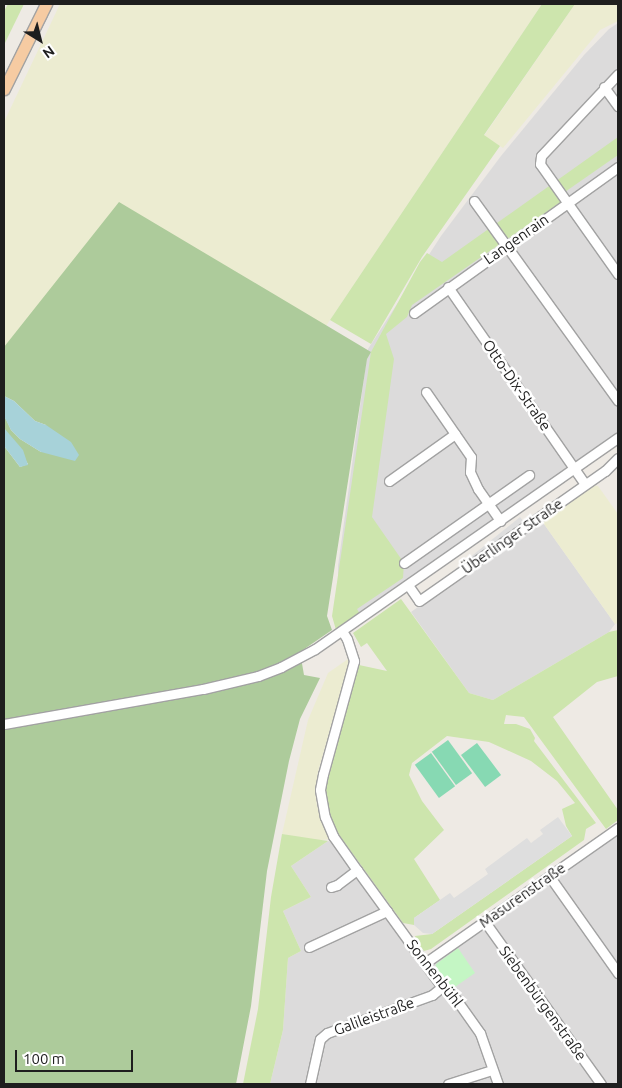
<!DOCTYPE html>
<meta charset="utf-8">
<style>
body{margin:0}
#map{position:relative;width:622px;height:1088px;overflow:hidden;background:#eeeae4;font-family:Ubuntu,sans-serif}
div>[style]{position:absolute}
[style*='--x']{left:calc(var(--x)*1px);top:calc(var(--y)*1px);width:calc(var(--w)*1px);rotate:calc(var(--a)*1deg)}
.residential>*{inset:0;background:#dcdbdb}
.farmland>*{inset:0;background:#ececd1}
.grass>*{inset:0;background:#cde5ad}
.forest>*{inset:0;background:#adcb9b}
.park>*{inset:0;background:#c4f6c4}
.pitch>*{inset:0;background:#87d9b3;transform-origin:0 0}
.parking>*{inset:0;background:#dedede;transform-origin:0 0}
.water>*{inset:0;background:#a7d2d9}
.roads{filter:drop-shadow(1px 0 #a2a2a2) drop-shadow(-1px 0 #a2a2a2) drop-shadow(0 1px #a2a2a2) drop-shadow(0 -1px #a2a2a2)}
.minor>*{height:9px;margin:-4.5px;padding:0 4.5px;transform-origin:4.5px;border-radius:4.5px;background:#fff}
.major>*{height:11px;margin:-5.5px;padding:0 5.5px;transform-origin:5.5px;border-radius:5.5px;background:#f6cba2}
span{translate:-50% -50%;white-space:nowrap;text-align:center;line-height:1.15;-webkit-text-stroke:5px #fff;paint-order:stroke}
.street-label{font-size:15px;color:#1e1e1e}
.frame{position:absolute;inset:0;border:5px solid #1e1e1e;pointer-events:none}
.north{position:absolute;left:15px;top:15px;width:50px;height:50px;-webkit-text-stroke:4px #fff;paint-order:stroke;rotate:144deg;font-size:14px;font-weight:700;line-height:20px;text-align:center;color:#1e1e1e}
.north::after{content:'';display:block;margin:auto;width:18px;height:22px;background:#1e1e1e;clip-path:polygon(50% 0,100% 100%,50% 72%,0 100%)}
.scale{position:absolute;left:15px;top:1050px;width:118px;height:22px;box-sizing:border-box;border:2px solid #1e1e1e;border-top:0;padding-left:6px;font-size:15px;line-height:18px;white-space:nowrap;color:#1e1e1e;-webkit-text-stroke:4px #fff;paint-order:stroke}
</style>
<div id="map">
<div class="residential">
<i style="clip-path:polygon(618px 23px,618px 439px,338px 633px,338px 566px,368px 349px,441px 236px,501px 156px,584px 55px,609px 29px)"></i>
<i style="clip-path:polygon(539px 517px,615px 624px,609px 632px,493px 700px,469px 693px,411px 612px,418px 607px,419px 601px)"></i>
<i style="clip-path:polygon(618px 828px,618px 1084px,270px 1084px,283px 1030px,288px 958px,301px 951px,283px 911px,311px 897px,291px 866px,328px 841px,342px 848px,425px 963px)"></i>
</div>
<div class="farmland">
<i style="clip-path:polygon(60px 4px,542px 4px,326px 326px,12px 339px,4px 347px,4px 122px)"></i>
<i style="clip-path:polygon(575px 4px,618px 4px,618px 21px,600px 30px,503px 148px,484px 136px)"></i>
<i style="clip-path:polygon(585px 484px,598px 486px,618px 514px,618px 623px,615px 624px,539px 517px)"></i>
<i style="clip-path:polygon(348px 659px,348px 666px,318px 772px,315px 791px,317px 806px,329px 839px,316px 841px,282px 834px,308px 720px,328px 673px)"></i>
</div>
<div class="grass">
<i style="clip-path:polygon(8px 4px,24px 4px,4px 45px,4px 11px)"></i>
<i style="clip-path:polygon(542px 4px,575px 4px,484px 135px,500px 146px,422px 257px,371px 344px,330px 320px)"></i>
<i style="clip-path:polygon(618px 137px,618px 155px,562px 194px,565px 199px,412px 305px,407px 317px,386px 334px,394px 359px,372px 517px,404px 563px,403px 578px,357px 609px,360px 614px,336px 630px,332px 616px,371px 352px,420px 262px,427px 253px,442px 262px)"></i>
<i style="clip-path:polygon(401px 599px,469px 693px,493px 700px,609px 632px,618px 630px,618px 676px,597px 682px,553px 717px,618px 810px,618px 820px,606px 829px,524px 717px,506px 715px,504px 724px,516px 724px,530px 729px,535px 738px,534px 741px,596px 823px,586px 829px,584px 840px,431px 949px,424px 951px,417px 943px,415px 936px,432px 934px,572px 836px,566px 826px,562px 809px,575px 803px,557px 781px,531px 761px,489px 742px,447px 736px,412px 763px,409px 775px,422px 801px,444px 830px,414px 859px,440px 900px,414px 918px,414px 925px,403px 923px,334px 828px,326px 804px,325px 790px,359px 665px,387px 671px,367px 643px,361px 647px,353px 633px)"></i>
<i style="clip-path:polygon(282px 834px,328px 841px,291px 866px,311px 897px,283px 911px,301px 951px,288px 958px,283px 1030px,270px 1084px,243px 1084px,258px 1009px,271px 897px)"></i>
</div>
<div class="forest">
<i style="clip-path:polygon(119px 202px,371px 352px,367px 359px,327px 616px,332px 630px,300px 652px,304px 675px,320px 678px,300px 719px,289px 761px,267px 871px,251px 1006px,236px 1084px,4px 1084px,4px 446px,20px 467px,28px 464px,4px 428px,4px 415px,11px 430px,20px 439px,41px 452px,46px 425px,35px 421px,14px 401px,4px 396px,4px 347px)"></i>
</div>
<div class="park">
<i style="clip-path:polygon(458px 948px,475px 973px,452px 989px,441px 980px,435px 972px,436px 964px)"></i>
</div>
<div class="pitch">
<i style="left:448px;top:740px;width:41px;height:20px;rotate:54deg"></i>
<i style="left:477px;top:743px;width:40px;height:20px;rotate:53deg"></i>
<i style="left:431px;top:753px;width:41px;height:20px;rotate:54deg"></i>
</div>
<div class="parking">
<i style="left:520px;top:517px;width:6px;height:105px;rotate:51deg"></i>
<i style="clip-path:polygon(558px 817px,572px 836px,432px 934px,423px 933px,414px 925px,414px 918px,450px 893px,454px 898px,488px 874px,485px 869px,527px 838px,531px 843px,543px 834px,540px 830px)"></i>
</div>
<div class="water">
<i style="clip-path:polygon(4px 396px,14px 401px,35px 421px,46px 425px,71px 442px,79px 455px,75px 461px,41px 452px,20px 439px,11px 430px,4px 416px)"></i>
<i style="clip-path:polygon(4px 428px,23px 450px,28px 465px,20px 467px,4px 446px)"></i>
</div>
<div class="roads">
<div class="minor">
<i style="--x:618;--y:74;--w:112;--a:133.2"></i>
<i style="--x:541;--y:156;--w:8;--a:97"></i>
<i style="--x:540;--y:164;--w:135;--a:54.7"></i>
<i style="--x:604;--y:87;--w:24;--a:54"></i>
<i style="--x:474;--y:201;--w:246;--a:54.2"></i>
<i style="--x:448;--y:287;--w:240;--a:55.2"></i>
<i style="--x:414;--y:313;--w:251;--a:-35.6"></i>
<i style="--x:426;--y:392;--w:79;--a:55.3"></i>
<i style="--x:471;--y:457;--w:15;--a:94"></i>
<i style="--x:470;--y:472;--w:19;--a:65"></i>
<i style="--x:478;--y:489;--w:39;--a:55"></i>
<i style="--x:389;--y:481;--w:81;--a:-35.5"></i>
<i style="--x:404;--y:563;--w:153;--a:-35.1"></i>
<i style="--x:408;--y:585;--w:19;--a:55"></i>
<i style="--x:419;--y:601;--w:227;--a:-35"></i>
<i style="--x:605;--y:471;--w:18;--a:-45"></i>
<i style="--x:342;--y:631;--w:9;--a:58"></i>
<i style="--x:347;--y:639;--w:23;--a:72"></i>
<i style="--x:354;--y:661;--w:117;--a:105.3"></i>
<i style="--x:323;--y:774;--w:16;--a:101"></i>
<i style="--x:320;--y:790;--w:27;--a:80"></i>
<i style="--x:325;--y:817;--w:21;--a:67"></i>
<i style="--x:333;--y:836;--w:42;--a:54.8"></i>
<i style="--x:357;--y:870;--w:145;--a:54"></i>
<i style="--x:442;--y:987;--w:14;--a:36"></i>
<i style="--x:453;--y:995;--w:47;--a:54.6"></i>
<i style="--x:480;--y:1033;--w:54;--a:70.6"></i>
<i style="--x:4;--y:724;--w:202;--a:-10"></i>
<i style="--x:203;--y:689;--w:57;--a:-13.3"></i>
<i style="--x:258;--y:676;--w:25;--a:-21"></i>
<i style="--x:281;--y:667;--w:38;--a:-28"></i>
<i style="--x:315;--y:649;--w:369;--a:-34.9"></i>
<i style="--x:550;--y:877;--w:118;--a:54.7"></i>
<i style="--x:331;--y:887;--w:6;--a:-18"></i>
<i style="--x:337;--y:885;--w:25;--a:-37"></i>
<i style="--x:485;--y:922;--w:199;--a:54.4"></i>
<i style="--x:309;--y:947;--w:86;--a:-24.8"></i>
<i style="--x:425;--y:963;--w:236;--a:-35"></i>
<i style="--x:310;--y:1084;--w:46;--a:-77.5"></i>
<i style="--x:320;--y:1039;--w:9;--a:-41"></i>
<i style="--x:327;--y:1033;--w:112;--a:-19.9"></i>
<i style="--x:432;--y:995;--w:13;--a:-39"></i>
<i style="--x:448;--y:1084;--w:46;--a:-17.7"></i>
</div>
<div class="major">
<i style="--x:4;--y:89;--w:95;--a:-63.7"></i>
</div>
</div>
<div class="street-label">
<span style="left:516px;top:239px;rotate:-35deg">Langenrain</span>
<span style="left:517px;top:385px;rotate:55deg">Otto-Dix-Straße</span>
<span style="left:512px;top:536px;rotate:-35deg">Überlinger Straße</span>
<span style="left:522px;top:895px;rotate:-35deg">Masurenstraße</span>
<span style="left:435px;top:973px;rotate:52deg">Sonnenbühl</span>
<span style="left:543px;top:1003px;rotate:54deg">Siebenbürgenstraße</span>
<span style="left:374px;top:1016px;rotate:-20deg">Galileistraße</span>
</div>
<div class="frame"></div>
<div class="north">N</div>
<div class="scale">100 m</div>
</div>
